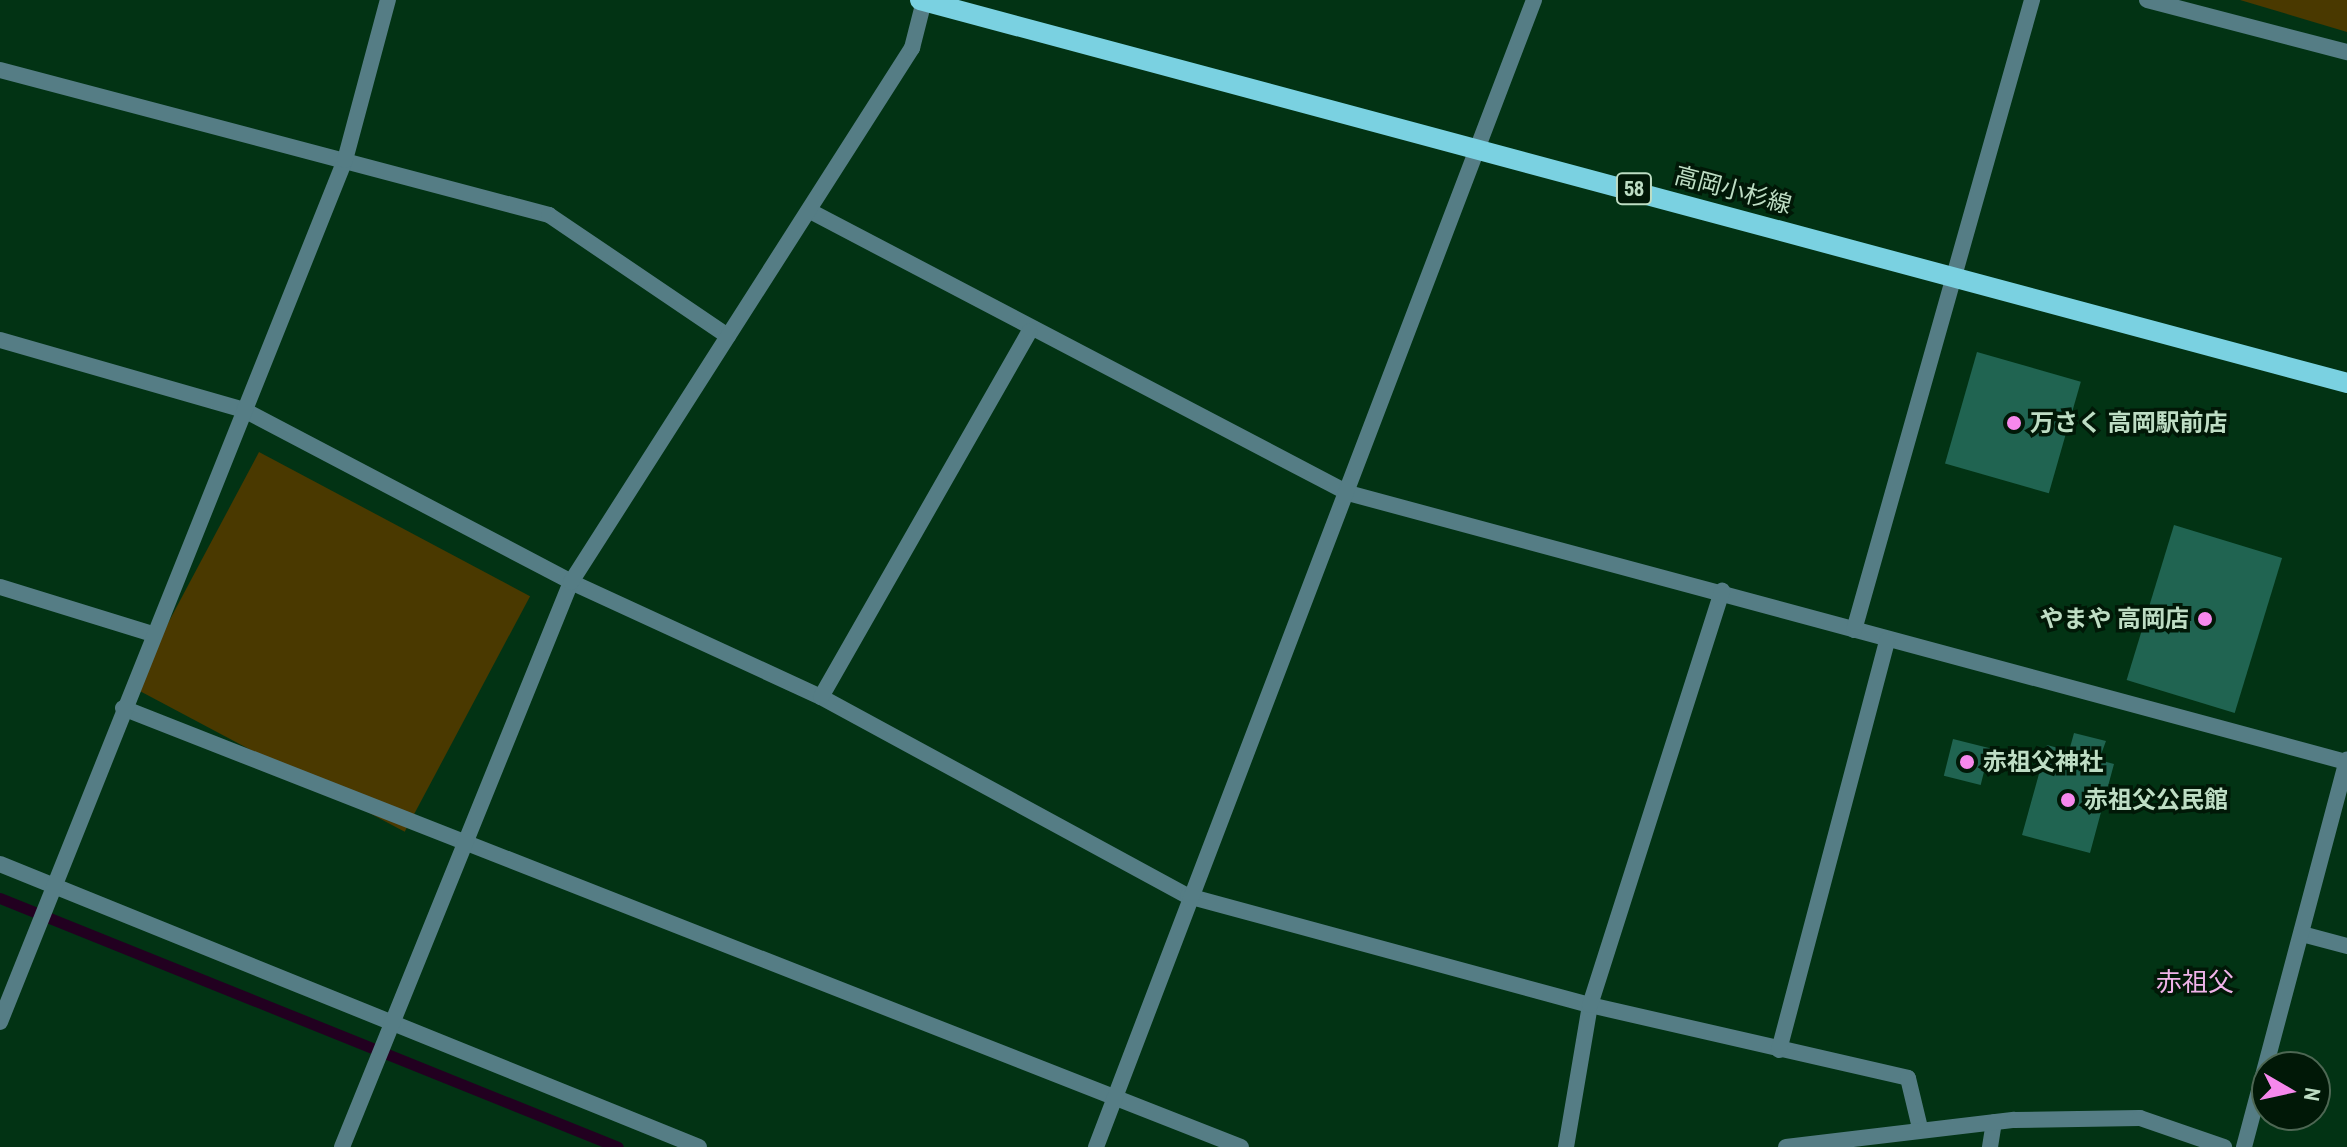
<!DOCTYPE html>
<meta charset="utf-8">
<style>
body{margin:0}
#map{position:relative;width:2347px;height:1147px;overflow:hidden;background:#023314;font-family:"Archivo Narrow","Noto Sans JP",sans-serif}
div>[style]{position:absolute}
[style*='--x']{left:calc(var(--x)*1px);top:calc(var(--y)*1px);width:calc(var(--w)*1px);rotate:calc(var(--a)*1deg)}
.green>*{inset:0;background:#4a3900;transform-origin:0 0}
.stream>*{height:11px;margin:-5.5px;padding:0 5.5px;transform-origin:5.5px;border-radius:5.5px;background:#220020}
.building>*{inset:0;background:#206451;transform-origin:0 0}
.minor>*{height:16px;margin:-8px;padding:0 8px;transform-origin:8px;border-radius:8px;background:#557d85}
.tertiary>*{height:16px;margin:-8px;padding:0 8px;transform-origin:8px;border-radius:8px;background:#557d85}
.primary>*{height:20px;margin:-10px;padding:0 10px;transform-origin:10px;border-radius:10px;background:#7ad1e1}
.dots>*{width:22px;height:22px;translate:-50% -50%;box-sizing:border-box;border:4px solid #011807;border-radius:50%}
span{translate:-50% -50%;white-space:nowrap;text-align:center;line-height:1.15;-webkit-text-stroke:7px #011807;paint-order:stroke}
.shield-label span{padding:2px 6px;background:#011807;border:2px solid;border-radius:6px;-webkit-text-stroke-width:0}
.shield-label{font-size:22px;color:#beddc4;font-weight:700}
.street-label{font-size:24px;color:#beddc4}
.poi-label{font-size:24px;color:#beddc4;font-weight:700}
.left{translate:0 -50%;text-align:left}
.right{translate:-100% -50%;text-align:right}
.neighbourhood-label{font-size:26px;color:#f0b3e9}
.north{position:absolute;left:2251px;top:1051px;width:80px;height:80px;box-sizing:border-box;background:#011807;border:2px solid #4d6753;border-radius:50%;rotate:99deg;font-size:22px;font-weight:700;line-height:32px;text-align:center;color:#beddc4}
.north::after{content:'';display:block;margin:auto;width:28px;height:36px;background:#f688ec;clip-path:polygon(50% 0,100% 100%,50% 72%,0 100%)}
</style>
<div id="map">
<div class="green">
<i style="clip-path:polygon(2240px 0,2347px 0,2347px 32px)"></i>
<i style="left:259px;top:452px;width:307px;height:267px;rotate:28deg"></i>
</div>
<div class="stream">
<i style="--x:0;--y:898;--w:666;--a:21.95"></i>
</div>
<div class="building">
<i style="left:1977px;top:352px;width:108px;height:116px;rotate:16deg"></i>
<i style="left:2174px;top:525px;width:113px;height:162px;rotate:17deg"></i>
<i style="clip-path:polygon(2074px 733px,2106px 741px,2099px 760px,2114px 764px,2090px 853px,2022px 835px,2047px 745px,2069px 751px)"></i>
<i style="left:1953px;top:739px;width:38px;height:38px;rotate:14deg"></i>
</div>
<div class="minor">
<i style="--x:2147;--y:0;--w:207;--a:14.6"></i>
<i style="--x:0;--y:70;--w:568;--a:14.79"></i>
<i style="--x:549;--y:215;--w:216;--a:34.1"></i>
<i style="--x:810;--y:211;--w:607;--a:27.66"></i>
<i style="--x:1348;--y:493;--w:1034;--a:15.08"></i>
<i style="--x:0;--y:340;--w:254;--a:16"></i>
<i style="--x:244;--y:410;--w:369;--a:27.7"></i>
<i style="--x:571;--y:582;--w:275;--a:24.7"></i>
<i style="--x:821;--y:697;--w:417;--a:28.5"></i>
<i style="--x:1188;--y:896;--w:417;--a:15.2"></i>
<i style="--x:1590;--y:1005;--w:326;--a:12.9"></i>
<i style="--x:1908;--y:1078;--w:51;--a:76.5"></i>
<i style="--x:0;--y:587;--w:160;--a:17.1"></i>
<i style="--x:1854;--y:630;--w:655;--a:-74.22"></i>
<i style="--x:821;--y:697;--w:421;--a:-60.3"></i>
<i style="--x:123;--y:708;--w:1201;--a:21.44"></i>
<i style="--x:0;--y:864;--w:754;--a:22.04"></i>
<i style="--x:2302;--y:934;--w:47;--a:14.9"></i>
<i style="--x:0;--y:1022;--w:928;--a:-68.19"></i>
<i style="--x:345;--y:160;--w:166;--a:-75"></i>
<i style="--x:1779;--y:1050;--w:424;--a:-75.2"></i>
<i style="--x:342;--y:1147;--w:610;--a:-67.94"></i>
<i style="--x:571;--y:582;--w:634;--a:-57.44"></i>
<i style="--x:912;--y:48;--w:49;--a:-75.7"></i>
<i style="--x:1566;--y:1147;--w:144;--a:-80.4"></i>
<i style="--x:1590;--y:1005;--w:435;--a:-72.3"></i>
<i style="--x:1990;--y:1147;--w:25;--a:-81"></i>
<i style="--x:2244;--y:1147;--w:401;--a:-75.1"></i>
</div>
<div class="tertiary">
<i style="--x:1096;--y:1147;--w:1228;--a:-69.1"></i>
<i style="--x:1786;--y:1147;--w:230;--a:-6.8"></i>
<i style="--x:2014;--y:1120;--w:126;--a:-0.9"></i>
<i style="--x:2140;--y:1118;--w:89;--a:19"></i>
</div>
<div class="primary">
<i style="--x:920;--y:0;--w:1478;--a:15.02"></i>
</div>
<div class="dots">
<i style="left:2014px;top:423px;background:#f688ec"></i>
<i style="left:2205px;top:619px;background:#f688ec"></i>
<i style="left:1967px;top:762px;background:#f688ec"></i>
<i style="left:2068px;top:800px;background:#f688ec"></i>
</div>
<div class="shield-label">
<span style="left:1634px;top:189px">58</span>
</div>
<div class="street-label">
<span style="left:1733px;top:190px;rotate:15deg">高岡小杉線</span>
</div>
<div class="poi-label">
<span class="left" style="left:2030px;top:423px">万さく 高岡駅前店</span>
<span class="right" style="left:2189px;top:619px">やまや 高岡店</span>
<span class="left" style="left:1983px;top:762px">赤祖父神社</span>
<span class="left" style="left:2084px;top:800px">赤祖父公民館</span>
</div>
<div class="neighbourhood-label">
<span style="left:2195px;top:982px">赤祖父</span>
</div>
<div class="north">N</div>
</div>
